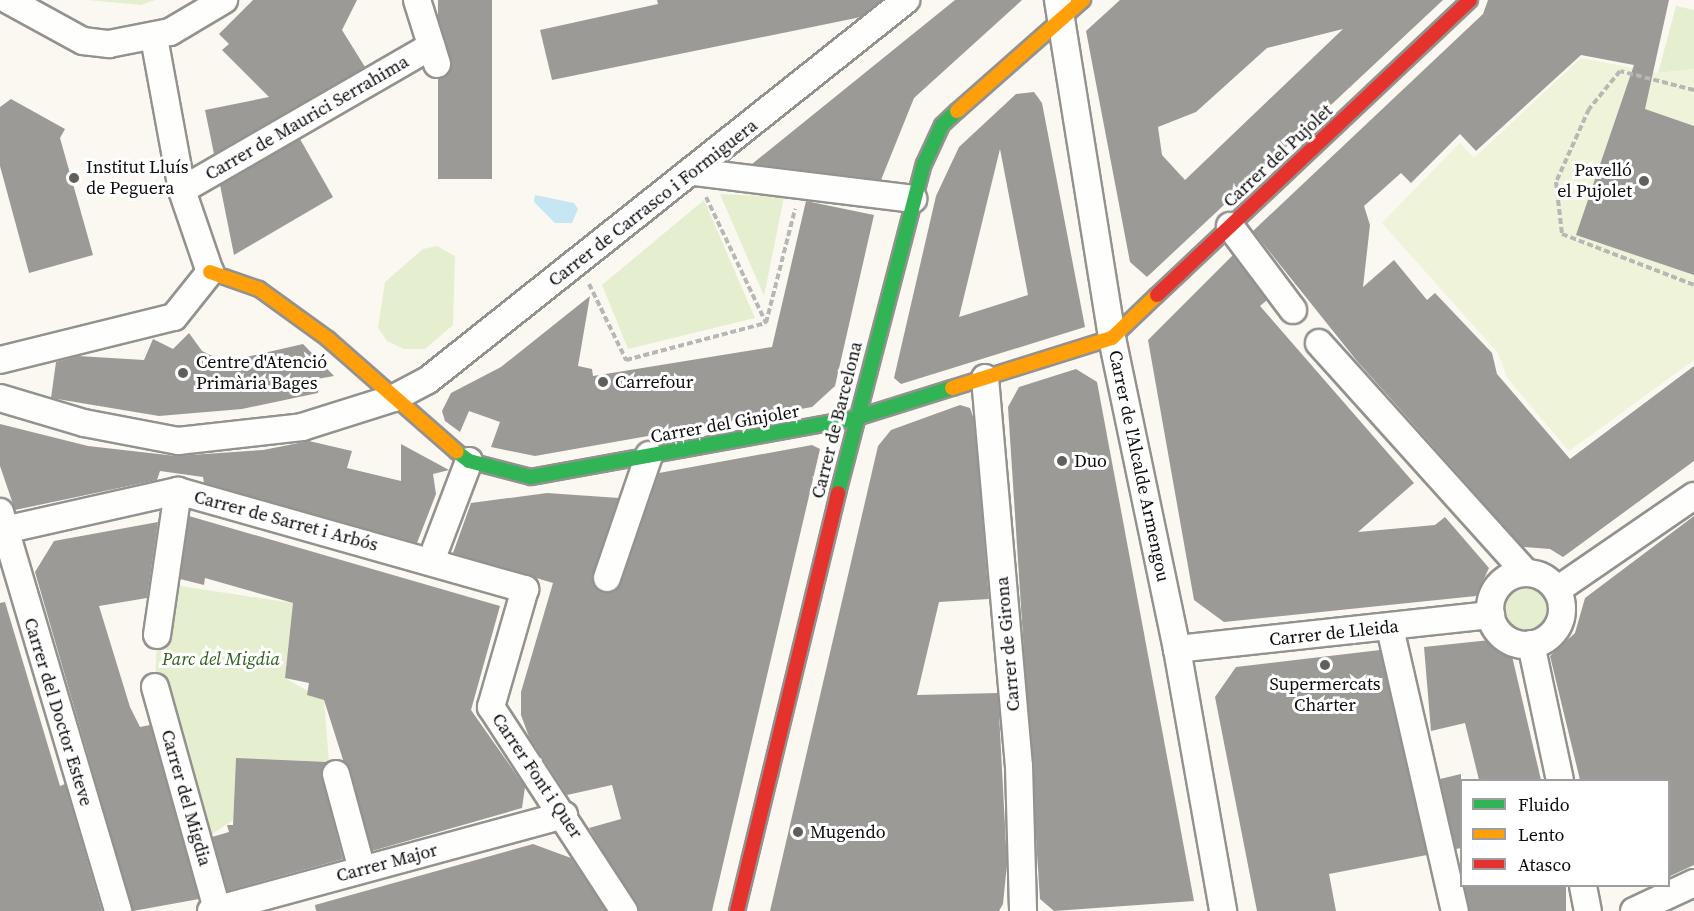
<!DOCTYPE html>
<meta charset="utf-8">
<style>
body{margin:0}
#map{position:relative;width:1694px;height:911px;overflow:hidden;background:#faf8f0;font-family:"Source Serif 4",serif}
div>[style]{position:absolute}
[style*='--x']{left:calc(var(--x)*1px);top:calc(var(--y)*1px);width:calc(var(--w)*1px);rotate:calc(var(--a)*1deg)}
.green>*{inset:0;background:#e5efd0}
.round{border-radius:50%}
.pitch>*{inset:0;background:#eef3d9}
.water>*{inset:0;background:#c7e6f3}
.building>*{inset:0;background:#9c9a96;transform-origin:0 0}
.path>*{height:4px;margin-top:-2px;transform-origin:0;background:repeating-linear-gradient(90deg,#b7b7b5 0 6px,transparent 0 9px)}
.roads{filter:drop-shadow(2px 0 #93928f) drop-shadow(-2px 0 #93928f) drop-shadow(0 2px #93928f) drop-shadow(0 -2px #93928f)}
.street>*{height:26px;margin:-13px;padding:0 13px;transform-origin:13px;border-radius:13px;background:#fefefd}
.street>.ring{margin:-13px;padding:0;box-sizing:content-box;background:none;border:26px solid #fefefd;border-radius:50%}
.fast>*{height:14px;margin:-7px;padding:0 7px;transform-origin:7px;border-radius:7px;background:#30b455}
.slow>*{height:14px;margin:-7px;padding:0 7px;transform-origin:7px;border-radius:7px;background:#ff9f0a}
.jam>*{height:14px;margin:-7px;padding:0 7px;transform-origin:7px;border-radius:7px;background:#e5322d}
.dots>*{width:16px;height:16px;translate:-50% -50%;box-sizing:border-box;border:3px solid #fff;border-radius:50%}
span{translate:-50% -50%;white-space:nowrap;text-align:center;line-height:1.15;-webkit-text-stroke:6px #fff;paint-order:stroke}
.street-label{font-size:18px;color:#0c0c0c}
.poi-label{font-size:18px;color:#0c0c0c}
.left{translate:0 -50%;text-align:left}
.right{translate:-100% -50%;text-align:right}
.park-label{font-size:18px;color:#30611e;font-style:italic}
.legend{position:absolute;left:1460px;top:779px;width:210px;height:108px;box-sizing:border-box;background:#fff;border:2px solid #9e9e9e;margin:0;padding:8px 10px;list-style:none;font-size:18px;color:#0c0c0c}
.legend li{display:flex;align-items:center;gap:12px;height:30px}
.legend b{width:30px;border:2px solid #9e9e9e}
</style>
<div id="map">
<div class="green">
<i style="clip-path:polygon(87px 0,155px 0,141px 5px)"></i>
<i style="clip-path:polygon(1676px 6px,1694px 10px,1694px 69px,1658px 73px)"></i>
<i style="clip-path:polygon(720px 194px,784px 197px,764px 296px)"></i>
<i style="clip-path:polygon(704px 200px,755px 318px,628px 349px,602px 285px)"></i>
<i style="clip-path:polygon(437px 246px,455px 256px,453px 325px,425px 349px,404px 349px,387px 341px,378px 328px,385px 282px,423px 249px)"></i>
<i class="round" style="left:1503px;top:584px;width:48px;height:48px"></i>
<i style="clip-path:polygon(174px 585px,293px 603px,285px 678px,324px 700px,329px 762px,236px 758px,233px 820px,205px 839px,155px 687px,157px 635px)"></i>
</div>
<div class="pitch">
<i style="clip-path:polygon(1581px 58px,1658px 73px,1694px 69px,1694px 360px,1569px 451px,1508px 379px,1498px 353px,1382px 223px,1460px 143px,1474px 158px)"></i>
</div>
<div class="water">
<i style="clip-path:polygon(535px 195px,574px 203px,578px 209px,572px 223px,555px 223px,534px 202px)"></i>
</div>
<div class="building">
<i style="clip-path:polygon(253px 0,357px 0,342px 30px,365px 67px,214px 154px,205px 110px,269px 97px,222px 50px,229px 44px,219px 34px)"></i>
<i style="left:438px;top:0;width:54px;height:179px"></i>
<i style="clip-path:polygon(657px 0,882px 0,861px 17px,552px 80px,540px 30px,658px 4px)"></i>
<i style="clip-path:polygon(955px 0,1022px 0,914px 98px,881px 180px,752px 164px)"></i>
<i style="clip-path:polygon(evenodd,1120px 0,1443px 0,1147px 277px,1130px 262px,1086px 31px,1120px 0,1343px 29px,1185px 180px,1162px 155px,1158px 127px,1196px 112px,1267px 48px,1343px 29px)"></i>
<i style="clip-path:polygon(1488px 0,1669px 0,1645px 109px,1694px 126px,1694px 275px,1576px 235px,1634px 65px,1581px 55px,1476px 151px,1460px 134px,1411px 183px,1401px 173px,1364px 206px,1370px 225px,1363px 287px,1394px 260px,1427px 300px,1435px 293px,1492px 353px,1497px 374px,1570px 459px,1694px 366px,1694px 461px,1563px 557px,1550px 549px,1523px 547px,1357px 361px,1253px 231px,1483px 14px)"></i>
<i style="clip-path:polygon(evenodd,1034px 92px,1042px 103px,1085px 327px,901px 384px,894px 378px,936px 196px,959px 147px,1016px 94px,1034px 92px,1000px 149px,1028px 295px,959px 317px,979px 235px,1000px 149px)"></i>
<i style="clip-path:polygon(11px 99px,65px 129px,60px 138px,93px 255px,29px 273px,0 166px,0 107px)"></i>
<i style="clip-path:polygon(300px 139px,333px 197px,234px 255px,220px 185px)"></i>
<i style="clip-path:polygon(806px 201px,874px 215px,835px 386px,812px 407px,535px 456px,491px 447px,500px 422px,469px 411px,460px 432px,445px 421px,442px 411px,451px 393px,501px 367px,590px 296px,578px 366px,592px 369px,593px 376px,772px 347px)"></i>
<i style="clip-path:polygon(1233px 255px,1267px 300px,1260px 306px,1414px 483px,1358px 532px,1435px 525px,1445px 517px,1489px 568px,1476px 596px,1224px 622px,1194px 600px,1148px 340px)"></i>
<i style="clip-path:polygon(189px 333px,202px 351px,225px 362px,303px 344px,334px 376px,317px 379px,318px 393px,242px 409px,159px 416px,51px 398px,56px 362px,78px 356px,144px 360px,153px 339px,173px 349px)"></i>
<i style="clip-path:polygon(1076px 369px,1097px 382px,1194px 901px,1054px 911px,1040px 899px,1008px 407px,1019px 387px)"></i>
<i style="clip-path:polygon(960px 405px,970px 408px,974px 419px,989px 599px,939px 602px,917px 695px,998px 693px,1007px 864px,1003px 904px,999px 911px,770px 911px,878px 446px,891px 430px)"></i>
<i style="clip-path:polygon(0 424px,88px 446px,176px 456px,263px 450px,309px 441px,352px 451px,347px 468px,401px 481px,401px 444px,449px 470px,433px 474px,436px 494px,417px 543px,204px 483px,203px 477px,160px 471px,157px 480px,15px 510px,0 466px)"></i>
<i style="clip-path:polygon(812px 445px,820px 449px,712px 911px,639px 911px,589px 828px,621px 819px,612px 785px,567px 795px,529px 737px,521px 715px,521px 692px,553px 583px,453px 553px,471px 503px,547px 493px,619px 498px,593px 574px,595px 587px,609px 593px,621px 583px,659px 473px)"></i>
<i style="clip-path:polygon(189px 516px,500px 606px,471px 710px,525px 787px,522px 808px,372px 851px,324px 700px,307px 695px,309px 683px,285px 678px,293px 603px,205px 578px,204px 585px,180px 579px)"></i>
<i style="clip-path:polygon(1694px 516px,1694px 865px,1668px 877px,1668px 780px,1580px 780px,1550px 656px,1575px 633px,1585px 598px)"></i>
<i style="clip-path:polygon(158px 522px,147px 598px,99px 606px,130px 707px,140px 727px,150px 725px,199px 899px,133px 911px,35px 572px,54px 541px)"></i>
<i style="clip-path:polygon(5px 602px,60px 786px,65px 784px,102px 911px,0 911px,0 603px)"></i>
<i style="clip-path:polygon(1490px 640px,1512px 656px,1541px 780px,1479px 780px,1465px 723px,1431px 731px,1424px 647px)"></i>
<i style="clip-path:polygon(1380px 650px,1427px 855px,1329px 874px,1336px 911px,1257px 911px,1215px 697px,1236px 667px)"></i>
<i style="clip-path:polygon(236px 758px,328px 762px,322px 778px,343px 859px,227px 891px,212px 837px,229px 832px,227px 825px,233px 825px)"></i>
<i style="clip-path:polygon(1461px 774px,1461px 848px,1456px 849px,1440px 779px)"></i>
<i style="clip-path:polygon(533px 844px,571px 858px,606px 911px,316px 911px,315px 905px)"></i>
<i style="left:1465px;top:885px;width:101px;height:26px"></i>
</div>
<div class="path">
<i style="--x:1694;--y:90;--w:76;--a:-165.6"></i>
<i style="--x:1620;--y:71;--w:49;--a:129.2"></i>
<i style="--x:1589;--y:109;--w:80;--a:114.3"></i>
<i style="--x:1556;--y:182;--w:52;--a:83.4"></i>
<i style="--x:1562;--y:234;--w:142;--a:21.1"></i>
<i style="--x:706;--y:197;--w:140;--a:64.5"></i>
<i style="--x:589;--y:284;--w:85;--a:64"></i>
<i style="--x:626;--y:360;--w:145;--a:-14.8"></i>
<i style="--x:766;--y:323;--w:118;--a:-75.7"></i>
</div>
<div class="roads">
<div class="street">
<i style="--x:8;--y:0;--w:85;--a:28.7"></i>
<i style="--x:83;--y:41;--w:26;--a:7"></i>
<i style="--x:109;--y:44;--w:62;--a:-11.1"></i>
<i style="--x:170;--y:32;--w:63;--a:-30.7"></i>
<i style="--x:417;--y:0;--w:67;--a:72.6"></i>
<i style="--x:1058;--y:0;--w:342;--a:80.9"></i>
<i style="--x:1112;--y:338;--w:318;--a:78.2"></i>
<i style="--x:1177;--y:649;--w:266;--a:80"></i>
<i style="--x:694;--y:172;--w:221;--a:7"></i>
<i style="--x:182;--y:190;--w:288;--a:-30"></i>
<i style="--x:1230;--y:226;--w:105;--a:53.1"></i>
<i style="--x:1319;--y:343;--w:309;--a:48"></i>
<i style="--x:0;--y:360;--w:179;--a:-13.9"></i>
<i style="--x:174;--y:317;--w:58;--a:-51.3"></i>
<i style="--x:210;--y:272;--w:87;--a:-108.9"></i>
<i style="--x:182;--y:190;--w:156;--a:-100.4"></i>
<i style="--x:985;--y:378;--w:389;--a:85"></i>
<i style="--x:1019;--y:766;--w:145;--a:88.4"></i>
<i style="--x:0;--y:398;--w:88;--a:16.6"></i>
<i style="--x:84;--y:423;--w:96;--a:10.8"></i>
<i style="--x:178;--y:441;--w:125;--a:-6.4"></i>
<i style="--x:302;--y:427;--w:96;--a:-17.5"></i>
<i style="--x:394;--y:398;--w:38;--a:-28"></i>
<i style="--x:428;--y:380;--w:611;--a:-38.48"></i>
<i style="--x:0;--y:512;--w:416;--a:73.5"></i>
<i style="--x:0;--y:531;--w:182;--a:-12.7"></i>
<i style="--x:178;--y:491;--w:361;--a:15.8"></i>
<i style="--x:525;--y:589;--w:123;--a:106.1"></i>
<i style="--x:491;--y:707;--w:244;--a:56.9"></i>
<i style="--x:431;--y:561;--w:107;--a:-69.2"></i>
<i class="ring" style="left:1490px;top:573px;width:46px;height:46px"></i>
<i style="--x:607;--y:578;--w:130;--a:-71.1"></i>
<i style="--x:1557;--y:590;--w:166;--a:-34.5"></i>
<i style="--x:1390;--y:628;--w:290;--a:77.1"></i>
<i style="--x:157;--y:635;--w:146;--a:-81.7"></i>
<i style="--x:1531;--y:644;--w:139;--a:78"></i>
<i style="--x:1177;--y:649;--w:316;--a:-6.2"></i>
<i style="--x:155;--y:687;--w:230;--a:74.4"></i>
<i style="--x:336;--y:774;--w:99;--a:74.8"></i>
<i style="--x:1583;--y:886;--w:25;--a:79"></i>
<i style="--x:211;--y:911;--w:366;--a:-15.2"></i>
<i style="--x:1634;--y:911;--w:66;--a:-25"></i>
</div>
<div class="fast">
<i style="--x:457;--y:452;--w:15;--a:37"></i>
<i style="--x:469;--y:461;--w:64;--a:14.5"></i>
<i style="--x:531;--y:477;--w:330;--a:-10.3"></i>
<i style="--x:856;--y:418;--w:101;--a:-17.4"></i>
<i style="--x:838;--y:493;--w:340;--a:-75.4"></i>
<i style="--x:924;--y:164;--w:43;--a:-65.2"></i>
<i style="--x:942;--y:125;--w:21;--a:-43"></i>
</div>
<div class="slow">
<i style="--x:957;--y:111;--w:168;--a:-41.4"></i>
<i style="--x:210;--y:272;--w:52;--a:19.1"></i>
<i style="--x:259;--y:289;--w:85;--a:35.9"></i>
<i style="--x:328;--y:339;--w:171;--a:41.2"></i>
<i style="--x:952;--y:388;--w:168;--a:-17.4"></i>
<i style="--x:1112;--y:338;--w:62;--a:-43.7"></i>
</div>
<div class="jam">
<i style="--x:1157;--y:295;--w:430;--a:-43.3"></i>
<i style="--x:737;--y:911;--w:430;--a:-76.4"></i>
</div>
</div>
<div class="dots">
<i style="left:74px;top:178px;background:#5f5f5c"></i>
<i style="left:1644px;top:181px;background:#5f5f5c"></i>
<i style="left:183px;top:373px;background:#5f5f5c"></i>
<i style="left:603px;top:382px;background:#5f5f5c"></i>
<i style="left:1062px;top:461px;background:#5f5f5c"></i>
<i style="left:1325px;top:665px;background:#5f5f5c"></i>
<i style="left:798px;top:832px;background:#5f5f5c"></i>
</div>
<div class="street-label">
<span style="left:307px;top:118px;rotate:-30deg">Carrer de Maurici Serrahima</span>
<span style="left:1278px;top:156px;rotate:-43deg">Carrer del Pujolet</span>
<span style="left:653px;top:203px;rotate:-38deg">Carrer de Carrasco i Formiguera</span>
<span style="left:837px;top:420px;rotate:-76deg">Carrer de Barcelona</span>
<span style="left:725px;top:424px;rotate:-10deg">Carrer del Ginjoler</span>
<span style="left:1139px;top:466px;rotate:78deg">Carrer de l'Alcalde Armengou</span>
<span style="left:286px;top:521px;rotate:15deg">Carrer de Sarret i Arbós</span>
<span style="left:1334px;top:633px;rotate:-6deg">Carrer de Lleida</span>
<span style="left:1008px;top:644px;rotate:-95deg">Carrer de Girona</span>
<span style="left:58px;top:712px;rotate:73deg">Carrer del Doctor Esteve</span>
<span style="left:537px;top:776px;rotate:56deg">Carrer Font i Quer</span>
<span style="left:186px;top:798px;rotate:74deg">Carrer del Migdia</span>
<span style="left:387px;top:863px;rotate:-15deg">Carrer Major</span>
</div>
<div class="poi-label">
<span class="left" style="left:86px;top:178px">Institut Lluís<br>de Peguera</span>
<span class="right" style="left:1632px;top:181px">Pavelló<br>el Pujolet</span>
<span class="left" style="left:196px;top:373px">Centre d'Atenció<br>Primària Bages</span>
<span class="left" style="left:615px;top:382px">Carrefour</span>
<span class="left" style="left:1074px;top:461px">Duo</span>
<span style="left:1325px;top:695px">Supermercats<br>Charter</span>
<span class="left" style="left:810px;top:832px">Mugendo</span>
</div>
<div class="park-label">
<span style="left:221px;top:659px">Parc del Migdia</span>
</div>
<ul class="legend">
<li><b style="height:8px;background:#30b455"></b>Fluido</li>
<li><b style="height:8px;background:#ff9f0a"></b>Lento</li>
<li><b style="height:8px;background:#e5322d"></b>Atasco</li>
</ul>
</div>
